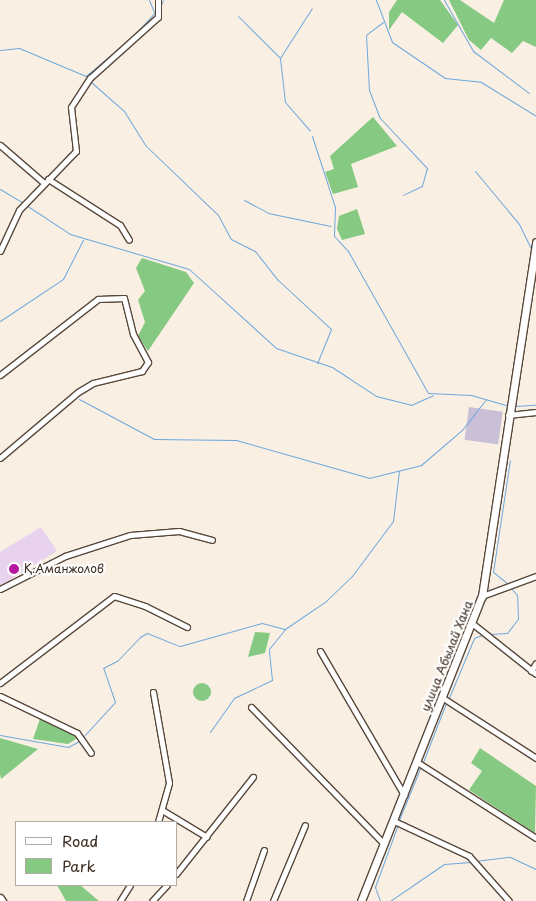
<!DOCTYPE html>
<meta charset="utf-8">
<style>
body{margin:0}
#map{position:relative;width:536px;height:901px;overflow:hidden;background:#f9f0e3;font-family:"Playpen Sans",sans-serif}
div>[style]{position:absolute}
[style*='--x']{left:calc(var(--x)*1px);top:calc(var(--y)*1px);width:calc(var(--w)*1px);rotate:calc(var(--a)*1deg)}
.built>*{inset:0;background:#e9d2ed}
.industrial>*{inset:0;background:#c9bfd7;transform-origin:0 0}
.green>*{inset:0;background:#85c982}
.round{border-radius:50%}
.stream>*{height:1px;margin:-0.5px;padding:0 0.5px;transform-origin:0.5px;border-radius:0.5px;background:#6ea7dd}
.roads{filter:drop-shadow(1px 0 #58483c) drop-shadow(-1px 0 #58483c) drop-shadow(0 1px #58483c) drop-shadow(0 -1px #58483c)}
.minor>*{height:5px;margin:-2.5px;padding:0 2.5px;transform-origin:2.5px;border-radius:2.5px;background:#fff}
.major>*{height:7px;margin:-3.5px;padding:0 3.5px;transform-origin:3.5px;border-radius:3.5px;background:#fff}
.dots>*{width:14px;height:14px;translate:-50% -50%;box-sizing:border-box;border:2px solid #fff;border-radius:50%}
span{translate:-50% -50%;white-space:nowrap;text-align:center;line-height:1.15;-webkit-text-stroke:4.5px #fff;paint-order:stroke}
.poi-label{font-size:12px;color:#3b2a1e}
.left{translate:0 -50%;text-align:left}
.street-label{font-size:12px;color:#3b2a1e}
.legend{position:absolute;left:15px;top:821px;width:162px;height:65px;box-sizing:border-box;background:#fff;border:1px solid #b1aaa5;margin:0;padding:6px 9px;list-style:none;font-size:15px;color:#3b2a1e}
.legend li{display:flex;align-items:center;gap:10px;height:25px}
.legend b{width:25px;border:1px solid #b1aaa5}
</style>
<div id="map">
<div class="built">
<i style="clip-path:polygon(41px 527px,57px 551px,0 586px,0 552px)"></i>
</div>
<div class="industrial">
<i style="left:469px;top:407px;width:34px;height:33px;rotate:8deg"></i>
</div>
<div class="green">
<i style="clip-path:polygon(397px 0,440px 0,458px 25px,443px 43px,402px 12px,389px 30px,389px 12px)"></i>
<i style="clip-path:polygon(449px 0,460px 0,494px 23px,504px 0,536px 0,536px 47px,523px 41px,512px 53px,491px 38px,481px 50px,469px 40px)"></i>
<i style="clip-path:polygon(373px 117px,397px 146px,351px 164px,358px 187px,333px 194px,325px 172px,334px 169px,330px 156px)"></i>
<i style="clip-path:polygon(357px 209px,365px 234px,342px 240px,337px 229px,339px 216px)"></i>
<i style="clip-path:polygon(142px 258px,186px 272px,194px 283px,148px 351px,138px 336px,145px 322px,138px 300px,145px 291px,136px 268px)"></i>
<i style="clip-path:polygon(255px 632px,270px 633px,265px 653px,248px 657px)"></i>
<i class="round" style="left:193px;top:683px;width:18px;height:18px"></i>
<i style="clip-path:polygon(40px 719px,75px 736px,76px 739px,68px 744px,33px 739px)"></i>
<i style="clip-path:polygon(0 738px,38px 749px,1px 779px,0 774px)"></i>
<i style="clip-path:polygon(480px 748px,536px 786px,535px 833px,469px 790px,482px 771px,471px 763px)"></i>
<i style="clip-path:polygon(57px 885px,80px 885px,99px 901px,66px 901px)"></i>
</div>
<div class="stream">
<i style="--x:149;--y:0;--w:13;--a:67"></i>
<i style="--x:376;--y:0;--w:45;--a:69.1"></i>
<i style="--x:392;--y:42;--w:64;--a:34.2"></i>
<i style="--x:445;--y:78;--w:36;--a:6"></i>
<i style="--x:481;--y:82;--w:65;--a:31.7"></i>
<i style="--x:444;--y:0;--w:59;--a:60.4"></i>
<i style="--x:473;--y:51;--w:70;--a:36.9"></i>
<i style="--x:161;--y:5;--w:5;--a:-68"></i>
<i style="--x:238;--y:16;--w:59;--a:45"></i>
<i style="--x:280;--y:58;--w:44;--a:83.5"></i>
<i style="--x:285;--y:102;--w:38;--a:49"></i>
<i style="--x:383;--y:22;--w:21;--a:143"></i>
<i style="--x:366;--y:35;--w:55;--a:86.9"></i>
<i style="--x:369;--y:90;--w:30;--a:69"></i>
<i style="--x:380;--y:118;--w:69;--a:46.8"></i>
<i style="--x:427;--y:168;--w:19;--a:106"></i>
<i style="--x:422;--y:186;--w:21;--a:155"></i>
<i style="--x:133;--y:36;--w:33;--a:-47"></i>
<i style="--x:0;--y:50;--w:19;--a:-6"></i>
<i style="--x:19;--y:48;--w:73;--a:22.7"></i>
<i style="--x:86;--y:76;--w:52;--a:-40.4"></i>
<i style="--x:280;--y:58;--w:59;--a:-57.4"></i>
<i style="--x:91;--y:82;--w:44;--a:41.3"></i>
<i style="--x:124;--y:111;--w:40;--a:58"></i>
<i style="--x:145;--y:145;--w:101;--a:43.8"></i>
<i style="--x:218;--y:215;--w:27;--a:62"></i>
<i style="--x:231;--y:239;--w:27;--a:27"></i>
<i style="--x:255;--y:251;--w:37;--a:52"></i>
<i style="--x:278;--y:280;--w:72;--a:42.8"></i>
<i style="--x:331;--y:329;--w:37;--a:112"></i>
<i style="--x:312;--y:136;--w:75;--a:72.1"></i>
<i style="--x:335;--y:207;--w:29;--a:92"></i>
<i style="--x:334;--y:236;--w:21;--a:47"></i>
<i style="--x:348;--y:251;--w:163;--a:60.6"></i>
<i style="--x:428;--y:393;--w:43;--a:2.7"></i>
<i style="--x:471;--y:395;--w:37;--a:16"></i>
<i style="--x:475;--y:171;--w:69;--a:50.3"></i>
<i style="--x:519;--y:224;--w:30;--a:64"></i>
<i style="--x:0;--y:189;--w:27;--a:31"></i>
<i style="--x:244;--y:200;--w:27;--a:28"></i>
<i style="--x:268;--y:213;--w:64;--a:11.7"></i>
<i style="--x:26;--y:205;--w:53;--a:33.4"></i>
<i style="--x:70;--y:234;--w:124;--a:16.4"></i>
<i style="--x:189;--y:269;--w:118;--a:42.2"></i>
<i style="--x:276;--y:348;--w:59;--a:18.7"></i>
<i style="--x:332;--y:367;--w:53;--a:33.4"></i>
<i style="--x:376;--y:396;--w:36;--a:14"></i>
<i style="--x:411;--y:405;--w:24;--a:-24"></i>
<i style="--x:0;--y:321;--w:76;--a:-33.7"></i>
<i style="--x:63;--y:279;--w:44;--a:-62.9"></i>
<i style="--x:79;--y:399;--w:85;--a:28.1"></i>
<i style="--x:154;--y:439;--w:82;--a:0.7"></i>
<i style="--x:236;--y:440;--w:138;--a:15.9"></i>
<i style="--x:369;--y:478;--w:54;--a:-14"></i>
<i style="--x:421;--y:465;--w:54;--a:-40.5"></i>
<i style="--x:462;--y:430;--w:39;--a:-52"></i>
<i style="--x:514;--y:406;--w:22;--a:-3"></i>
<i style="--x:508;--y:584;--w:19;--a:-141"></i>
<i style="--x:493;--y:572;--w:113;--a:-81.4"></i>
<i style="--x:489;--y:634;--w:18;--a:-3"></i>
<i style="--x:507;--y:633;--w:18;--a:-52"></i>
<i style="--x:518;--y:619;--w:24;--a:-92"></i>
<i style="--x:517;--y:595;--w:11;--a:-131"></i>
<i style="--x:448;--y:700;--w:67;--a:-67.2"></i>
<i style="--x:474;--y:638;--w:9;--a:-21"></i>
<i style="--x:210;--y:732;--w:42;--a:-54.8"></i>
<i style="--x:234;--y:698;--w:42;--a:-25.3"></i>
<i style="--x:272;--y:680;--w:31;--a:-96"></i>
<i style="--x:269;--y:649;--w:26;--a:-51"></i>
<i style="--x:0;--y:735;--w:69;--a:10"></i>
<i style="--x:68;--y:747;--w:15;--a:-28"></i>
<i style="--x:83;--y:737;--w:47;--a:-47.6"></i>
<i style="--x:115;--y:702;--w:36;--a:-109"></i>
<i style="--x:103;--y:668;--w:16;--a:-27"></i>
<i style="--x:117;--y:661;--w:33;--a:-46"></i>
<i style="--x:140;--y:637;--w:8;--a:-30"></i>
<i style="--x:147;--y:633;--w:35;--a:22"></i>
<i style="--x:180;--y:646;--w:85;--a:-15.7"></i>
<i style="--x:262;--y:623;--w:24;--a:15"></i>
<i style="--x:285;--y:629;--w:50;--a:-34.3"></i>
<i style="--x:326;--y:601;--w:36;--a:-44"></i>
<i style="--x:352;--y:576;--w:69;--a:-53.3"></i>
<i style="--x:393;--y:521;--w:50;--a:-83.2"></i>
<i style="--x:423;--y:762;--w:63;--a:-68.7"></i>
<i style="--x:399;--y:820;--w:58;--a:-67.8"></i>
<i style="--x:475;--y:861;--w:35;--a:-7"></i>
<i style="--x:510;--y:857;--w:29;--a:25"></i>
<i style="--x:380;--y:901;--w:15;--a:-110"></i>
<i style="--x:375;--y:887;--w:67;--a:-69.9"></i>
<i style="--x:390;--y:901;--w:65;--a:-34.4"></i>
<i style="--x:444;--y:864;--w:27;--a:-4"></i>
</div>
<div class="roads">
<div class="minor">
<i style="--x:0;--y:145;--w:58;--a:40.8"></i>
<i style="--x:48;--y:179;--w:85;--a:32.6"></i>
<i style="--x:120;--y:225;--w:17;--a:59"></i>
<i style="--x:0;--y:251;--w:45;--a:-65.1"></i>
<i style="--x:19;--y:210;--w:82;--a:-46"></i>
<i style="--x:76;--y:151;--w:44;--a:-96.5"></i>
<i style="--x:71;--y:107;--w:35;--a:-57"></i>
<i style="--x:90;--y:78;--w:91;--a:-41.9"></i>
<i style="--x:158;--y:17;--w:17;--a:-90"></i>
<i style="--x:0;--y:375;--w:124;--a:-37.8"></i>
<i style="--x:98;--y:299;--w:26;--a:-2"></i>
<i style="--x:124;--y:298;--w:37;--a:76"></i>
<i style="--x:133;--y:334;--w:32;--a:62"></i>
<i style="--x:148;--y:362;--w:11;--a:124"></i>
<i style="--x:142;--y:371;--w:50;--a:166.2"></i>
<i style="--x:93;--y:383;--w:17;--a:149"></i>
<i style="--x:78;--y:392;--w:102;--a:139.8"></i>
<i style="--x:508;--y:415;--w:28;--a:-6"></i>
<i style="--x:0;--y:589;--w:73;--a:-26.9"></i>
<i style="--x:65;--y:556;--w:68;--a:-17.9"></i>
<i style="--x:130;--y:535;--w:49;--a:-4.7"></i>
<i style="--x:179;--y:531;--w:34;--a:15"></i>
<i style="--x:482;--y:596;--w:58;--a:-20.3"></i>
<i style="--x:473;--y:624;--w:80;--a:38.4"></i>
<i style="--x:320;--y:651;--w:167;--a:59.7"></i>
<i style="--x:531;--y:671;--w:9;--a:-58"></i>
<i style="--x:0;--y:683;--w:143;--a:-37.3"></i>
<i style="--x:114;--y:596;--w:33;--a:18"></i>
<i style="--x:145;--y:606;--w:47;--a:26.6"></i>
<i style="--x:153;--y:692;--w:92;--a:80"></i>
<i style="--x:169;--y:783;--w:41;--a:105.8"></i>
<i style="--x:0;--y:696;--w:85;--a:25.7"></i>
<i style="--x:77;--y:733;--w:24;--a:55"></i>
<i style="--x:443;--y:698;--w:111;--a:32.8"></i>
<i style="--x:251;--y:707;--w:191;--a:45.8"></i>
<i style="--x:417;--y:762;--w:141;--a:32.6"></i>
<i style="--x:162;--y:810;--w:52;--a:31"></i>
<i style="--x:394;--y:821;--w:83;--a:25"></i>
<i style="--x:469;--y:856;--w:60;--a:48.4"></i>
<i style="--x:176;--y:874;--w:124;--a:-51.6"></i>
<i style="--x:120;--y:901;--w:19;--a:-58"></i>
<i style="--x:152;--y:901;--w:22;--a:-47"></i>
<i style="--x:246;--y:901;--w:54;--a:-70.6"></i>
<i style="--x:273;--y:901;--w:82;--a:-67.2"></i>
</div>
<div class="major">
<i style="--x:0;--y:898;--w:4;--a:56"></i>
<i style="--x:361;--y:901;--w:328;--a:-68.4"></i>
<i style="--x:482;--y:596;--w:358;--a:-81.3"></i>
</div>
</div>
<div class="dots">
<i style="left:14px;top:569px;background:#b5179e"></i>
</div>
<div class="poi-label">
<span class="left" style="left:24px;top:569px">Қ.Аманжолов</span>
</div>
<div class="street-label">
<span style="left:447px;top:656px;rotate:-68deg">улица Абылай Хана</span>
</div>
<ul class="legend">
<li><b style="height:6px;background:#fff"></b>Road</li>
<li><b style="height:14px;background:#85c982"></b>Park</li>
</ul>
</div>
